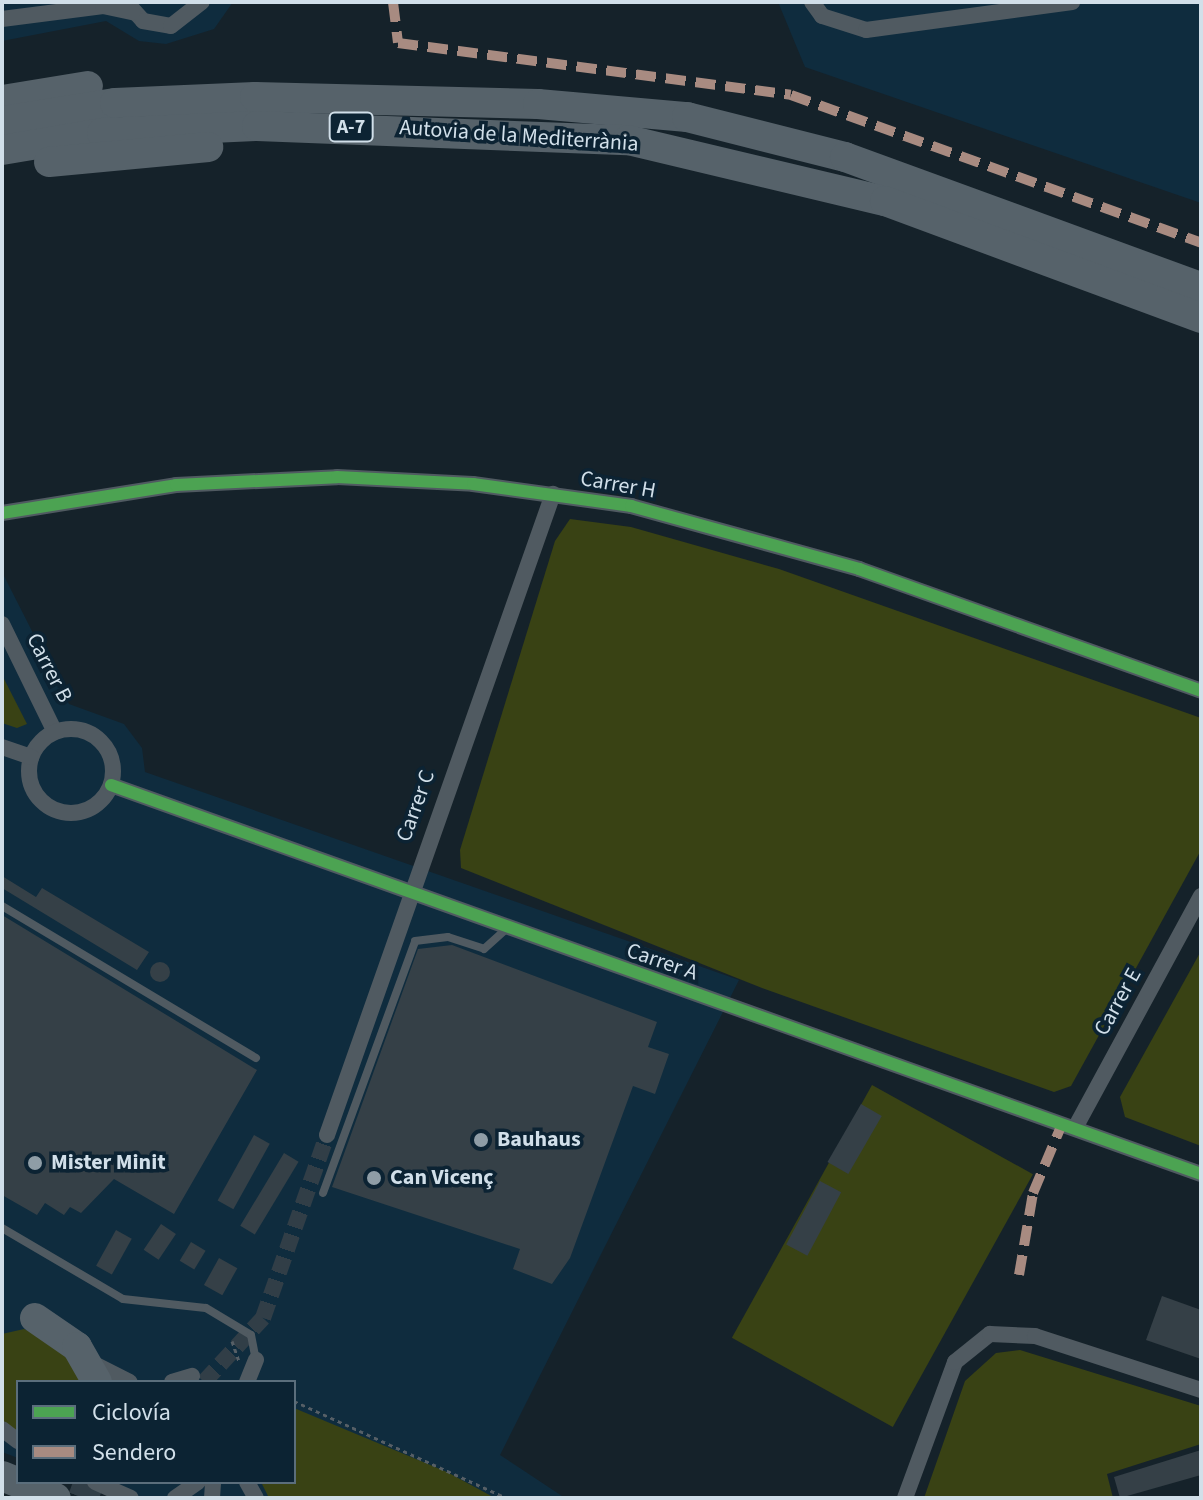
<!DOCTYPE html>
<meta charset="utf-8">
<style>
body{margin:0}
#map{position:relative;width:1203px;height:1500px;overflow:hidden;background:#15222a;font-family:"Source Sans 3",sans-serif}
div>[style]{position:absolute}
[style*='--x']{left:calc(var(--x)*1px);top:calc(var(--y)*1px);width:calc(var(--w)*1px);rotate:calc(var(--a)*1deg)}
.built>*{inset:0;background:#0f2c3e}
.green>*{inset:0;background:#394214;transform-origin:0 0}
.building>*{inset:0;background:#354047;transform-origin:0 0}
.round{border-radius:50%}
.street-tunnel>*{height:16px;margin-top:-8px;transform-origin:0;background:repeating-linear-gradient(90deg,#313e47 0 16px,transparent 0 24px)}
.highway-tunnel>*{height:30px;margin-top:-15px;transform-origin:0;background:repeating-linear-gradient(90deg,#313e47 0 30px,transparent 0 45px)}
.path>*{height:3px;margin-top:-1.5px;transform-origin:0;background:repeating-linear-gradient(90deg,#565f66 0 4px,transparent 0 8px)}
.lane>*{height:8px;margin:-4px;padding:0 4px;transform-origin:4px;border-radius:4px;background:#505a61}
.street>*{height:16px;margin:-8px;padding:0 8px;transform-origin:8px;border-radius:8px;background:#505a61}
.street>.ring{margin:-8px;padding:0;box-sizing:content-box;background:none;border:16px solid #505a61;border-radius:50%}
.highway>*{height:30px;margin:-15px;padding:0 15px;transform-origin:15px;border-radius:15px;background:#56626a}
.quiet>*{height:10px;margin-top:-5px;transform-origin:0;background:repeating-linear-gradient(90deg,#a88b81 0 20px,transparent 0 30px)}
.cycleway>*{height:12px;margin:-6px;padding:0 6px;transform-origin:6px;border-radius:6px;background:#4ca352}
.dots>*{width:22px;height:22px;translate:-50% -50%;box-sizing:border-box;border:4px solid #0c2333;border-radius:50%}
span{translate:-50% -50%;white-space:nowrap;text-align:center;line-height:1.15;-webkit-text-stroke:7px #0c2333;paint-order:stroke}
.shield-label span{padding:2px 6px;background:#0c2333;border:2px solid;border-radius:6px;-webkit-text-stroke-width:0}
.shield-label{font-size:20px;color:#d1dfe9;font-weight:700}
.street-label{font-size:22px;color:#d1dfe9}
.poi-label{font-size:22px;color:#d1dfe9;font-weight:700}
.left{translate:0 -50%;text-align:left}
.frame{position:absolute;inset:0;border:4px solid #d1dfe9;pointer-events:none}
.legend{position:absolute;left:16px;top:1380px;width:280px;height:104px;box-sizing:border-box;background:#0c2333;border:2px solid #5b6e7c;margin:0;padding:10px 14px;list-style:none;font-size:24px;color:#d1dfe9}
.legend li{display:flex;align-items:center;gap:16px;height:40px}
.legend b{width:40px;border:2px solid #5b6e7c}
</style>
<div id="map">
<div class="built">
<i style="clip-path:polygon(2px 2px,233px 2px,214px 29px,166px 44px,139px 41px,106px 21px,2px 41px)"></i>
<i style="clip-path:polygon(778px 2px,1201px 2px,1201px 203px,805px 67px)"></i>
<i style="clip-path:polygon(2px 572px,69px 704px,124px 724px,142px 748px,145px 772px,739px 980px,500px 1455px,565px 1498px,116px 1498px,77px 1482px,294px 1482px,294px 1382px,18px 1382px,18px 1458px,2px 1452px)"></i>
</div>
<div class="green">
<i style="clip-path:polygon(570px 519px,631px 527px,779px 569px,1201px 718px,1201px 850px,1071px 1086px,1054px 1092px,762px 988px,461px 868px,460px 850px,555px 541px)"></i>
<i style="clip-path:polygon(2px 675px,27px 724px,17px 728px,2px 723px)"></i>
<i style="clip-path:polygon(1201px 951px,1201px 1146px,1125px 1117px,1120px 1097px)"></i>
<i style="left:872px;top:1085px;width:184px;height:289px;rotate:29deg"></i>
<i style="clip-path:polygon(24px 1329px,60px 1345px,85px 1382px,18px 1382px,18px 1434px,2px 1420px,2px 1334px)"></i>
<i style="clip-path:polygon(1020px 1350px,1201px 1406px,1201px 1444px,1107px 1474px,1113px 1498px,924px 1498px,965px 1381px,996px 1353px)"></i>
<i style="clip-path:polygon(294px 1408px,447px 1472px,495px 1498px,269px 1498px,261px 1482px,294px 1482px)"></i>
</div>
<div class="building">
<i style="clip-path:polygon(2px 876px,36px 897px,42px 888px,149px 952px,137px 970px,2px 888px)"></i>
<i style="clip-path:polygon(2px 915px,257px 1070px,174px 1214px,114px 1179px,81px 1213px,70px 1207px,64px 1215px,45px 1203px,37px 1215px,2px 1195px)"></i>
<i style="clip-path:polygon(452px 945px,657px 1022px,648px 1047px,669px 1054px,655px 1094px,633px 1086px,570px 1258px,552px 1284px,513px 1269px,520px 1249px,332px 1187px,418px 949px)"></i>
<i class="round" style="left:150px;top:962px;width:20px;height:20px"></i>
<i style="left:861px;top:1104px;width:24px;height:67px;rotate:30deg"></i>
<i style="left:254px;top:1135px;width:18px;height:75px;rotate:29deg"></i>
<i style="left:284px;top:1153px;width:17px;height:85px;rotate:31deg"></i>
<i style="left:820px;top:1181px;width:24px;height:72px;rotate:28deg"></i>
<i style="left:161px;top:1224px;width:18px;height:31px;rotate:34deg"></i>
<i style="left:116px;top:1230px;width:18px;height:41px;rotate:29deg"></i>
<i style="left:191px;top:1242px;width:17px;height:22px;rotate:31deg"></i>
<i style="left:219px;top:1258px;width:21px;height:31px;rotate:29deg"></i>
<i style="clip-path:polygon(1162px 1296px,1201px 1310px,1201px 1359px,1146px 1340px)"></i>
<i style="clip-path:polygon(1201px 1450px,1201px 1475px,1120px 1498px,1114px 1477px)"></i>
</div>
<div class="street-tunnel">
<i style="--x:204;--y:1382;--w:87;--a:-47.3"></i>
<i style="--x:263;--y:1318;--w:194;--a:-70.7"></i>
</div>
<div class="highway-tunnel">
<i style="--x:83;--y:1498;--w:17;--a:-69"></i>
</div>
<div class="path">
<i style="--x:232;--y:1341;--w:21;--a:71"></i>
<i style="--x:294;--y:1401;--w:234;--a:24.5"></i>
</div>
<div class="lane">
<i style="--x:2;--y:906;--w:296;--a:30.9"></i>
<i style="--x:323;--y:1193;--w:268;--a:-69.9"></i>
<i style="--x:415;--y:941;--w:33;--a:-7"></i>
<i style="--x:448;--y:937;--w:38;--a:18"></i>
<i style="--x:484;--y:949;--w:31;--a:-42"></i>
<i style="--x:2;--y:1228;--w:140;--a:30.4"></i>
<i style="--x:123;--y:1299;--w:83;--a:6.2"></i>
<i style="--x:206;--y:1308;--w:52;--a:31"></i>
<i style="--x:251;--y:1335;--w:25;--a:79"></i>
</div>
<div class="street">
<i style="--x:812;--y:2;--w:17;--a:54"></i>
<i style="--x:822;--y:16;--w:46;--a:17.7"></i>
<i style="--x:866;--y:30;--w:208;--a:-7.7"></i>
<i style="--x:127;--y:3;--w:24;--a:48"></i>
<i style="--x:143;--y:21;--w:28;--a:10"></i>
<i style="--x:171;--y:26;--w:39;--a:-38"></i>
<i style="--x:2;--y:19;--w:102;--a:-7.3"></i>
<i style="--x:103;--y:6;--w:30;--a:12"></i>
<i style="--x:2;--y:513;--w:176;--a:-9.1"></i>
<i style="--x:176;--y:485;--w:161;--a:-2.8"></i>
<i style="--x:337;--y:477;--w:136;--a:2.9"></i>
<i style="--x:473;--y:484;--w:160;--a:7.9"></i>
<i style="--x:631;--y:506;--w:237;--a:15.4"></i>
<i style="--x:859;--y:569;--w:363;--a:19.6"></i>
<i style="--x:2;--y:624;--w:120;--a:63.9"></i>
<i class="ring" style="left:29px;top:729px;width:68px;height:68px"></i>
<i style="--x:2;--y:747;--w:31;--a:19"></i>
<i style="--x:111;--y:785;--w:1157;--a:19.64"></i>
<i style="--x:1075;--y:1128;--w:264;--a:-61.5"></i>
<i style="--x:327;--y:1135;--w:680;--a:-70.58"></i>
<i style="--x:92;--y:1363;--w:42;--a:26.6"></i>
<i style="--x:172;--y:1382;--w:21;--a:-17"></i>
<i style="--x:247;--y:1382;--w:24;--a:-68"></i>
<i style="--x:2;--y:1429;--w:20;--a:37"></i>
<i style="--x:95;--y:1482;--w:39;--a:24"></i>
<i style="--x:247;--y:1482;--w:18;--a:61"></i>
<i style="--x:175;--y:1498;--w:28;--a:-35"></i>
<i style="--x:212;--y:1498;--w:16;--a:-86"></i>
<i style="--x:905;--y:1498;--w:145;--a:-69.8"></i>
<i style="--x:955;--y:1362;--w:45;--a:-38.7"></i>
<i style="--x:990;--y:1334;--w:45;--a:2.5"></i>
<i style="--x:1035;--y:1336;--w:175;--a:18"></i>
</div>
<div class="highway">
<i style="--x:2;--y:100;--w:87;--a:-9.2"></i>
<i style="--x:2;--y:121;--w:114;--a:-9.1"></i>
<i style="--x:115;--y:103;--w:140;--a:-2.5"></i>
<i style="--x:255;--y:97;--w:283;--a:1.4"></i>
<i style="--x:538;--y:104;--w:150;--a:5"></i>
<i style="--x:687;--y:117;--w:163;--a:14.2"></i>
<i style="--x:845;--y:157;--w:379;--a:20.1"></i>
<i style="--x:2;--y:150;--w:101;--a:-9.6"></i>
<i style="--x:102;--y:133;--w:155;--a:-2.6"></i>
<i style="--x:257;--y:126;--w:371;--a:2.2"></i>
<i style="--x:628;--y:140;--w:264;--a:13.4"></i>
<i style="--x:885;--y:201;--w:337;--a:20.3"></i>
<i style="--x:49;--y:162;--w:160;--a:-5.4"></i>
<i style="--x:35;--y:1318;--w:51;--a:34.6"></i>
<i style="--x:77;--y:1347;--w:40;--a:60.3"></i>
<i style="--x:2;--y:1476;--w:58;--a:22.2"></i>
</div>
<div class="quiet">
<i style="--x:393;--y:2;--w:41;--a:83"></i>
<i style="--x:398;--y:43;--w:396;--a:7.5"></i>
<i style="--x:791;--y:95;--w:436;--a:19.8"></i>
<i style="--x:1019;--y:1275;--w:83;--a:-80.3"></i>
<i style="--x:1033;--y:1193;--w:75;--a:-67.2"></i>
</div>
<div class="cycleway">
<i style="--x:2;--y:513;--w:176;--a:-9.1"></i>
<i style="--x:176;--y:485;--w:161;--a:-2.8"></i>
<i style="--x:337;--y:477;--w:136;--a:2.9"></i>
<i style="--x:473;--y:484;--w:160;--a:7.9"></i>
<i style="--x:631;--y:506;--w:237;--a:15.4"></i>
<i style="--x:859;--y:569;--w:363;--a:19.6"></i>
<i style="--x:111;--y:785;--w:1157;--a:19.64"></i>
</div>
<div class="dots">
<i style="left:481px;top:1140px;background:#8f9da6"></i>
<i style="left:35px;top:1163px;background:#8f9da6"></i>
<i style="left:374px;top:1178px;background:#8f9da6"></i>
</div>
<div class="shield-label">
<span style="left:351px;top:127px">A-7</span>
</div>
<div class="street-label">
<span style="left:519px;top:136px;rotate:4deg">Autovia de la Mediterrània</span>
<span style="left:618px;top:485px;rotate:10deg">Carrer H</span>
<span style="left:49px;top:668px;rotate:63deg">Carrer B</span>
<span style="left:416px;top:806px;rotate:-70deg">Carrer C</span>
<span style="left:662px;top:962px;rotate:19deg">Carrer A</span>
<span style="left:1118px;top:1002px;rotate:-61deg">Carrer E</span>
</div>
<div class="poi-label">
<span class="left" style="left:497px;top:1140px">Bauhaus</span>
<span class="left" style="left:51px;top:1163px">Mister Minit</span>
<span class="left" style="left:390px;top:1178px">Can Vicenç</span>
</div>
<div class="frame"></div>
<ul class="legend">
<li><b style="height:10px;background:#4ca352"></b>Ciclovía</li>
<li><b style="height:10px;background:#a88b81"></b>Sendero</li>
</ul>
</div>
